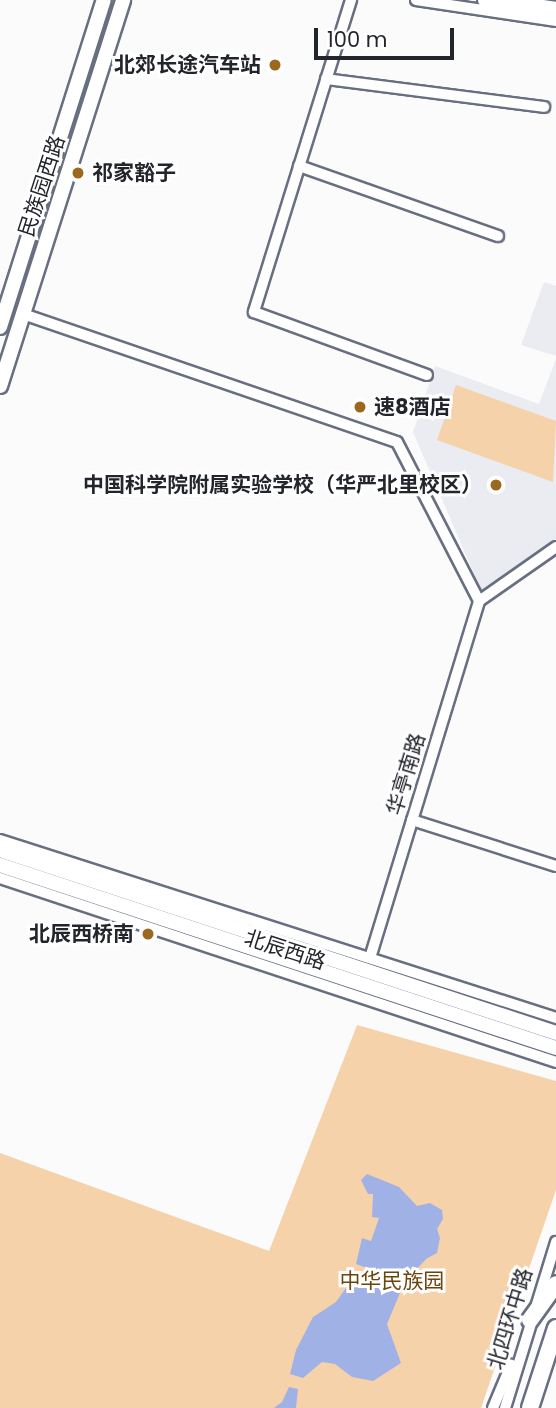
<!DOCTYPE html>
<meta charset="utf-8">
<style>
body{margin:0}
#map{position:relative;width:556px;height:1408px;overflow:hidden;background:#fbfbfb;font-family:Poppins,"Noto Sans SC",sans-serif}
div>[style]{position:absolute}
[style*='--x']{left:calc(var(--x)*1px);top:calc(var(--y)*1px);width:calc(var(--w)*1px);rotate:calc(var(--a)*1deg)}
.built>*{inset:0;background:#eaecf2}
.green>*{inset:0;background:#f5d2a9}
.water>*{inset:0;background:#a0b2e5}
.roads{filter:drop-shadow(2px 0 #686f81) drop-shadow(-2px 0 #686f81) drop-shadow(0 2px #686f81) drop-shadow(0 -2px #686f81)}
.minor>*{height:10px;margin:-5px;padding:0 5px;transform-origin:5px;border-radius:5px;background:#fff}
.major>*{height:14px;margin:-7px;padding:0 7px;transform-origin:7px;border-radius:7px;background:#fff}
.highway>*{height:16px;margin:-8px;padding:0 8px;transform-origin:8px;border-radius:8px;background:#fff}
.dots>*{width:19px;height:19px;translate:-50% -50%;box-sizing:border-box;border:4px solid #fff;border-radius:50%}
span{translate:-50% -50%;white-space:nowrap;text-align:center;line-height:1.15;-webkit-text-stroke:6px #fff;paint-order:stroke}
.poi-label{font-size:21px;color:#22252c;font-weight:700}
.right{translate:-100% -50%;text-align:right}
.left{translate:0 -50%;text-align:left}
.street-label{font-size:21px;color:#22252c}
.park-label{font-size:21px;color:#6a450c}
.scale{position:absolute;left:314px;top:28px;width:140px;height:32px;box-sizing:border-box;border:4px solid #22252c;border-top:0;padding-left:9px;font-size:21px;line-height:24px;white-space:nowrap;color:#22252c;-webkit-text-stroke:5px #fff;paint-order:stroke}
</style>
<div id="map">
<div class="built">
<i style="clip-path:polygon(544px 282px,556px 286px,556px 356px,521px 345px)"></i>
<i style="clip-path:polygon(556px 359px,556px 539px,481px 590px,413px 432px,435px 366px,539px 404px)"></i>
</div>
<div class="green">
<i style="clip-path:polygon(456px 385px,556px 421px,553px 482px,437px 440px)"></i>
<i style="clip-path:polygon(357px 1025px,556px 1081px,556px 1190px,481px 1408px,0 1408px,0 1153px,269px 1251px)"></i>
</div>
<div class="water">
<i style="clip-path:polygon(367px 1174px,399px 1187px,417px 1206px,430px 1203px,442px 1210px,443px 1219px,437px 1229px,440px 1238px,437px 1253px,426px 1259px,405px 1282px,356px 1264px,362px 1238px,371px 1241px,379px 1218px,372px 1217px,373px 1194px,368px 1194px,361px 1180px)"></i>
<i style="clip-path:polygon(353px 1278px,400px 1293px,387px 1324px,401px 1363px,373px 1381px,352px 1377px,335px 1364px,322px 1362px,303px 1378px,290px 1374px,296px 1350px,313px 1317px,336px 1302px)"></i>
<i style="clip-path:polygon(289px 1387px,298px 1389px,296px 1408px,274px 1408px,282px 1402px)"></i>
</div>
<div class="roads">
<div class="minor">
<i style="--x:351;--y:0;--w:327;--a:107.3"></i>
<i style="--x:254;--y:312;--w:184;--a:20"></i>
<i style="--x:416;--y:0;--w:142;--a:8.5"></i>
<i style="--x:326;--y:79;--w:220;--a:7.3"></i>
<i style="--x:299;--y:166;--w:211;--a:19.4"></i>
<i style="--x:23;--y:314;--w:395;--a:18.9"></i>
<i style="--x:397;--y:442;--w:179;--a:62.7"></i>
<i style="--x:479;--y:601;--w:94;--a:-35"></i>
<i style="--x:412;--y:820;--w:151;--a:17.7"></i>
<i style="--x:0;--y:840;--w:584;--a:17.75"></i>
<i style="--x:0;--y:878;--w:586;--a:18.31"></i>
<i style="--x:370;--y:958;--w:373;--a:-73"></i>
<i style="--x:493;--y:1408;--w:47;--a:-67.3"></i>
<i style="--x:505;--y:1408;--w:174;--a:-72.9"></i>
</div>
<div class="major">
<i style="--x:0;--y:327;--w:343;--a:-72.4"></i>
<i style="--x:0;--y:386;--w:405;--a:-72.3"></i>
<i style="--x:0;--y:850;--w:585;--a:18.22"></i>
<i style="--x:0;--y:865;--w:585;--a:18.22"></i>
</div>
<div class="highway">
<i style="--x:486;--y:0;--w:71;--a:8.1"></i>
<i style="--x:530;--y:1320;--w:44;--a:-54.2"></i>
<i style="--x:530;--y:1408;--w:84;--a:-72"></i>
</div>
</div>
<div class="dots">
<i style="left:275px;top:65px;background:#9b681e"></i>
<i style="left:78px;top:173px;background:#9b681e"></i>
<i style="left:360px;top:407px;background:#9b681e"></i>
<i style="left:496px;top:485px;background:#9b681e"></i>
<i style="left:148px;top:934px;background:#9b681e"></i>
</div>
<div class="poi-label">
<span class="right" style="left:261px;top:65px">北郊长途汽车站</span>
<span class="left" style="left:92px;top:173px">祁家豁子</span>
<span class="left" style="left:374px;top:407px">速8酒店</span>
<span class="right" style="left:482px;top:485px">中国科学院附属实验学校（华严北里校区）</span>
<span class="right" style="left:134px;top:934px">北辰西桥南</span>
</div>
<div class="street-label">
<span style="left:42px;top:186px;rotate:-72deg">民族园西路</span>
<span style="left:406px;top:774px;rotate:-73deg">华亭南路</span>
<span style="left:285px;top:950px;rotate:18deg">北辰西路</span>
<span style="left:510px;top:1319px;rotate:-73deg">北四环中路</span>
</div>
<div class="park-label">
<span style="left:392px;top:1281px">中华民族园</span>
</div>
<div class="scale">100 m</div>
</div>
